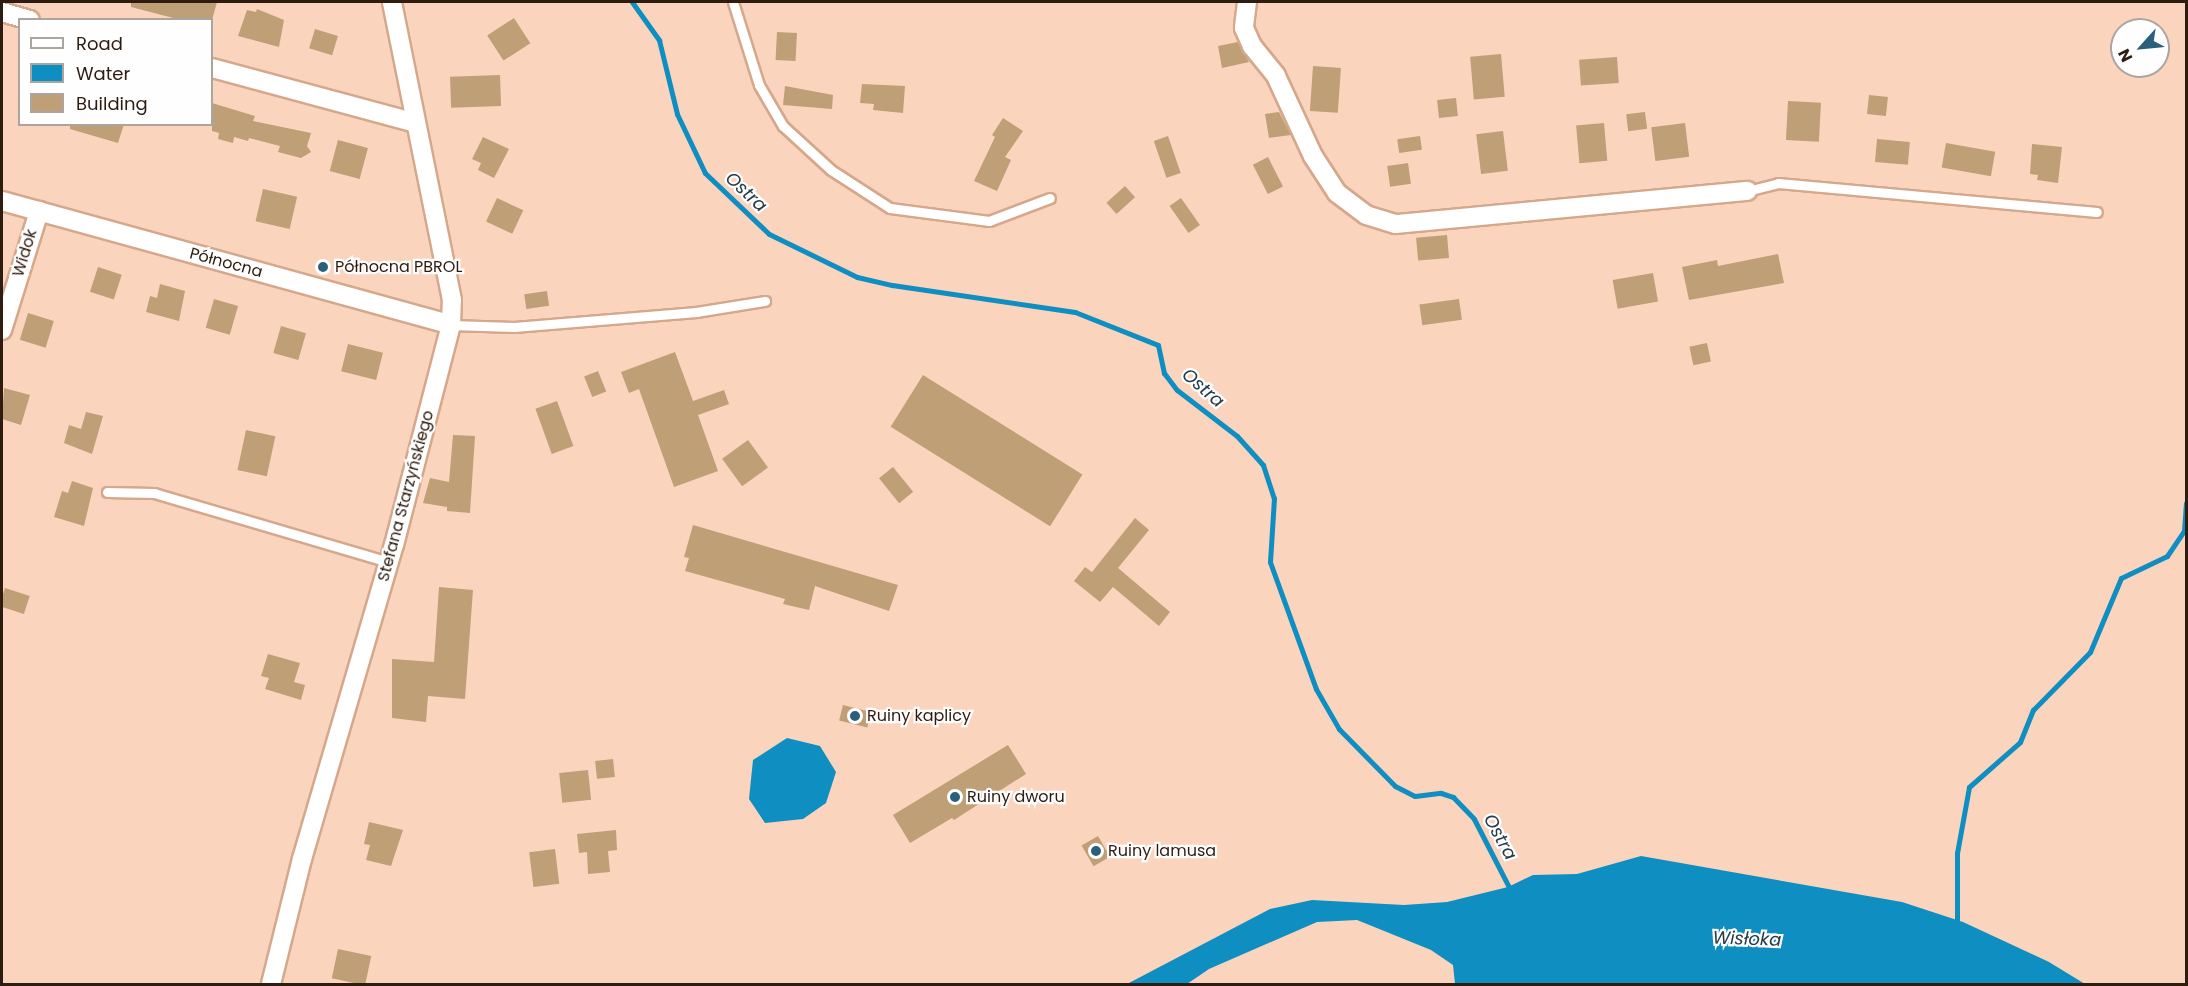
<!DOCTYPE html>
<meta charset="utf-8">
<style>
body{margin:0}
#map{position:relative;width:2188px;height:986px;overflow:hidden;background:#fbd4bd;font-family:Poppins,sans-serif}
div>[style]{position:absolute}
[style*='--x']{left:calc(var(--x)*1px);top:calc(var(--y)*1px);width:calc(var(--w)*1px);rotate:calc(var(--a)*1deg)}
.water>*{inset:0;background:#0f8ec1}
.stream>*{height:5px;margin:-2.5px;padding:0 2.5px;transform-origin:2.5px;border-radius:2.5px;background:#0f8ec1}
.building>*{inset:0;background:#bf9f76;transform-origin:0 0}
.roads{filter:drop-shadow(2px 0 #d5a78b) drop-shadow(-2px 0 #d5a78b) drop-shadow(0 2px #d5a78b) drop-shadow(0 -2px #d5a78b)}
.lane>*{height:9px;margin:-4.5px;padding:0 4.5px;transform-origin:4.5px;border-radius:4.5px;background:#fff}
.street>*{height:18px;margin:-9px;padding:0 9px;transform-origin:9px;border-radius:9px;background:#fff}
.dots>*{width:16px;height:16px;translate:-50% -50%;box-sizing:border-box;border:3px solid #fefefe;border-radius:50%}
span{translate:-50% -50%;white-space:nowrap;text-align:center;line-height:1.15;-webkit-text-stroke:4.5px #fefefe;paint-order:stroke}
.street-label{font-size:16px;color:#2e1c11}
.poi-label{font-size:16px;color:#2e1c11}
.left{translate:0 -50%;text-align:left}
.water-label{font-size:18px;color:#253c49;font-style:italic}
.frame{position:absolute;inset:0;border:3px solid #2e1c11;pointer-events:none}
.legend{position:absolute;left:18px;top:18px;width:195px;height:108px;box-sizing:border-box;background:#fefefe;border:2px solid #aba49f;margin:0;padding:8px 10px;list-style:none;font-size:18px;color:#2e1c11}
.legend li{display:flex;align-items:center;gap:12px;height:30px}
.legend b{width:30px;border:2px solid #aba49f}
.north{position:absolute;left:2110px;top:18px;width:60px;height:60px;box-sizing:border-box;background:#fefefe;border:2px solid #aba49f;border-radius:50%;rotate:243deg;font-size:16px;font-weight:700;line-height:24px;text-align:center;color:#2e1c11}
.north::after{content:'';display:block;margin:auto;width:21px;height:27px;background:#2b607c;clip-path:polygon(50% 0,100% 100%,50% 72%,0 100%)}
</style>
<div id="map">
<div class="water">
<i style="clip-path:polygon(787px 738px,820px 746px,836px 772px,826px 803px,803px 819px,765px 823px,749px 799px,753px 760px)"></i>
<i style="clip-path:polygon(1641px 856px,1902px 902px,1963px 922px,2049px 962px,2085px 984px,1455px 984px,1453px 965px,1431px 950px,1357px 920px,1317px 922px,1209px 969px,1187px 984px,1127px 984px,1270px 909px,1312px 900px,1404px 905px,1447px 902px,1508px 887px,1533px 875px,1577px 874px)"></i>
</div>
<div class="stream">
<i style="--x:632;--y:2;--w:47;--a:54.6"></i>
<i style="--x:659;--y:40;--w:76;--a:76.3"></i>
<i style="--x:677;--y:114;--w:65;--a:64.6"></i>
<i style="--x:705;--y:173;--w:88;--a:43.6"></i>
<i style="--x:769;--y:234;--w:98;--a:26"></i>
<i style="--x:857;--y:277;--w:36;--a:13"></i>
<i style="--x:892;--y:285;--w:185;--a:8.4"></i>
<i style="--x:1075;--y:312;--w:89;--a:21.7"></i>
<i style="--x:1158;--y:345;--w:29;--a:78"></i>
<i style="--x:1164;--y:373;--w:21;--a:53"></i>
<i style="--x:1177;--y:390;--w:76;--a:37.5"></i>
<i style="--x:1237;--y:436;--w:39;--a:48"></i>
<i style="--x:1263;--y:465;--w:35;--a:72"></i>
<i style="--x:1274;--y:498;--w:64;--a:93.6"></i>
<i style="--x:1270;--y:562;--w:135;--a:70.1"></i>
<i style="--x:1316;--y:689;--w:46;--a:60.1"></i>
<i style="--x:1339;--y:729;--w:80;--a:45.5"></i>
<i style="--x:1395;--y:786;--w:22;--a:27"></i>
<i style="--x:1415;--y:796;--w:26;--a:-7"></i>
<i style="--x:1441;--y:793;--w:13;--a:18"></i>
<i style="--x:1453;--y:797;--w:30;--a:46"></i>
<i style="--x:1474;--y:819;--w:81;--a:62.8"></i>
<i style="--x:1957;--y:926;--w:73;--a:-90"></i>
<i style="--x:1957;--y:853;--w:67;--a:-79.7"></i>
<i style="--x:1969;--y:787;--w:68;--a:-41.4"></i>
<i style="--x:2020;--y:742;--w:35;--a:-68"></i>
<i style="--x:2033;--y:710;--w:81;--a:-45.5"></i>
<i style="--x:2090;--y:652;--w:80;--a:-67.3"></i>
<i style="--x:2121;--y:578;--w:51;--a:-25.6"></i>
<i style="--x:2167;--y:556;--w:30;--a:-56"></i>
<i style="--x:2184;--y:531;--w:28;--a:-86"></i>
</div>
<div class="building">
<i style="clip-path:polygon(131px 2px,217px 2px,212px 20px,181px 20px,131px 7px)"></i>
<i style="clip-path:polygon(257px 9px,284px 20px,279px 47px,238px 36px,247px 10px,256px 12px)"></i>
<i style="left:514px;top:18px;width:30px;height:32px;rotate:57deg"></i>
<i style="left:315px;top:29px;width:24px;height:20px;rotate:17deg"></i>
<i style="left:777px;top:32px;width:20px;height:28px;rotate:3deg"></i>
<i style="clip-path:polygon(1238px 42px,1249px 62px,1222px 68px,1218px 46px)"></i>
<i style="left:1501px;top:54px;width:43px;height:31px;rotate:85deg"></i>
<i style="left:1617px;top:57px;width:26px;height:38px;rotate:86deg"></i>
<i style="left:1313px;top:66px;width:28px;height:45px;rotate:4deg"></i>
<i style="left:500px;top:75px;width:31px;height:50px;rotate:88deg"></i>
<i style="clip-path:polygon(862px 84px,905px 86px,903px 113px,873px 110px,874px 104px,860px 103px)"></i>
<i style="clip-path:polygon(785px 86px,833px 95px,832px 109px,783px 105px)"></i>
<i style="left:1869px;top:95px;width:19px;height:19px;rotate:6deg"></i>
<i style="left:1456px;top:98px;width:18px;height:19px;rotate:84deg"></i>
<i style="left:1788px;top:101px;width:33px;height:39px;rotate:3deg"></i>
<i style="clip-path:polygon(212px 103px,255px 116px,253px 121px,311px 133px,307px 146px,311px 152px,301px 158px,278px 152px,280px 146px,249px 138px,248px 141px,234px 137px,233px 143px,218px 139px,219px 133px,212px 131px)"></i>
<i style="clip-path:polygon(1279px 112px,1291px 135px,1269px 138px,1265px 114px)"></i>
<i style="left:1645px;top:112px;width:17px;height:19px;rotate:83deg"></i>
<i style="clip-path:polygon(1003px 118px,1023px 131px,1005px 157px,1011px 160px,997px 191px,974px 181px,995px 137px,992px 135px)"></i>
<i style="left:1604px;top:123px;width:38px;height:28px;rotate:85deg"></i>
<i style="left:1685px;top:123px;width:34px;height:34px;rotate:83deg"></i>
<i style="clip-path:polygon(70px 124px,124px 124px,118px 143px,70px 129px)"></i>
<i style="left:1503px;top:131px;width:40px;height:27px;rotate:83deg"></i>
<i style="left:1168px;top:136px;width:39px;height:15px;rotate:71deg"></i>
<i style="left:1420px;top:136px;width:14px;height:23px;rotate:82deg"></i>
<i style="clip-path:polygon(483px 137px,509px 149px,494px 178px,478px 170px,481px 163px,472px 159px)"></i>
<i style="left:1877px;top:139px;width:33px;height:23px;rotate:5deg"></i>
<i style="left:338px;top:140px;width:31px;height:32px;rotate:15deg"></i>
<i style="left:1946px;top:143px;width:50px;height:25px;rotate:10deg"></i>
<i style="clip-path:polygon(2032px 144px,2062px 147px,2058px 183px,2037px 180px,2038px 175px,2030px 174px)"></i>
<i style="left:1268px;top:157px;width:33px;height:17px;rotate:63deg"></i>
<i style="left:1408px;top:163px;width:21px;height:21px;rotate:82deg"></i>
<i style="left:1125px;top:186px;width:15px;height:25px;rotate:48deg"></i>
<i style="left:263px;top:189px;width:35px;height:33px;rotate:13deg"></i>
<i style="left:497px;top:198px;width:29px;height:26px;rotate:25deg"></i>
<i style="left:1181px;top:198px;width:33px;height:14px;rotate:55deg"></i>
<i style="left:1447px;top:235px;width:23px;height:31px;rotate:85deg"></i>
<i style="clip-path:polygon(1778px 254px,1784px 283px,1689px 300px,1682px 267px,1717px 260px,1718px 266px)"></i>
<i style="left:98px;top:267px;width:25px;height:26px;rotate:18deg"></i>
<i style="left:1653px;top:273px;width:29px;height:41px;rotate:80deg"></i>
<i style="clip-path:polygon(160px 284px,185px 291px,179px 321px,146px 312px,150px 296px,157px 298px)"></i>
<i style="left:547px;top:291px;width:15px;height:23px;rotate:82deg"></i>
<i style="left:214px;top:299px;width:25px;height:30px;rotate:16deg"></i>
<i style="left:1459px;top:299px;width:21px;height:40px;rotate:82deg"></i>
<i style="left:28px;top:313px;width:27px;height:28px;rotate:17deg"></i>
<i style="left:281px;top:326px;width:26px;height:28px;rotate:16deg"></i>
<i style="left:1707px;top:343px;width:19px;height:18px;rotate:78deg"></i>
<i style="left:348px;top:344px;width:36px;height:28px;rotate:14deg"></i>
<i style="clip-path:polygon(675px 352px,693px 401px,724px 390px,729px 404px,698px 415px,718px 471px,674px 487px,639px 389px,629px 393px,621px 372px)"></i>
<i style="left:598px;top:371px;width:22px;height:15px;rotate:68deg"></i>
<i style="left:923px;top:375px;width:188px;height:61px;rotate:32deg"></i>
<i style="clip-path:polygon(4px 388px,30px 395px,21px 425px,2px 419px)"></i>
<i style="left:557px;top:401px;width:48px;height:23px;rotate:70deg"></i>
<i style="clip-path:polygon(86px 412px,103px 416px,92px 454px,64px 443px,69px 425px,81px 429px)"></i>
<i style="left:246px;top:430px;width:30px;height:41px;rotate:12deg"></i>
<i style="clip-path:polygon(453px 435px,475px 436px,470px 513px,447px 511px,447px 507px,423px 503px,430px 478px,449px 482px)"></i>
<i style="left:748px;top:440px;width:34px;height:32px;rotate:54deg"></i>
<i style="left:893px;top:467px;width:32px;height:18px;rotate:51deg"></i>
<i style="clip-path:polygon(72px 481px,93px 488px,84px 526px,54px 517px,62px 491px,68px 493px)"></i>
<i style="clip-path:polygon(1135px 518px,1149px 530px,1118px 568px,1170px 612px,1159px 626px,1113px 587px,1100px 602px,1074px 581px,1085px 567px,1092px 572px)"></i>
<i style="clip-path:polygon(693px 525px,898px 585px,889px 611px,815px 586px,809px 610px,783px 604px,785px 599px,685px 571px,689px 558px,684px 557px)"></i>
<i style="clip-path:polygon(439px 587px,473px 590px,465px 699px,428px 696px,426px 722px,392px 718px,392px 659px,434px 662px)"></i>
<i style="left:5px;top:588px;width:26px;height:19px;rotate:18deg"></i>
<i style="clip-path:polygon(268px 654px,300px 663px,294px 682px,305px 685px,301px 700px,265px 689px,269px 678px,261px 676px)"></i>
<i style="left:843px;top:705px;width:29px;height:16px;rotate:14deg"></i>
<i style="clip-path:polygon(1008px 745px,1026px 774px,954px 820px,952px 818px,910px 843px,893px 815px)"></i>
<i style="left:613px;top:759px;width:18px;height:18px;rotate:84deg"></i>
<i style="left:588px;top:770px;width:30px;height:29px;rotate:84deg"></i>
<i style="clip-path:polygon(369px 822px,403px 830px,391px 866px,366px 860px,370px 845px,364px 844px)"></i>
<i style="clip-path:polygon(616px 830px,617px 850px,608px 851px,610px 872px,588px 874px,587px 852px,579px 853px,577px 834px)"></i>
<i style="left:1098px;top:836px;width:24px;height:19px;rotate:60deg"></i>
<i style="left:555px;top:849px;width:35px;height:26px;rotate:83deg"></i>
<i style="left:338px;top:949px;width:34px;height:30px;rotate:12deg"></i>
</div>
<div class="roads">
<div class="lane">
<i style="--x:733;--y:2;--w:87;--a:72.6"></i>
<i style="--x:759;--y:85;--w:48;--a:59.7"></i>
<i style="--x:783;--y:126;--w:65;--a:42.5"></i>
<i style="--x:831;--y:170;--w:70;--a:32.8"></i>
<i style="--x:890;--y:208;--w:100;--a:7.5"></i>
<i style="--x:989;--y:221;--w:65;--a:-20.7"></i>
<i style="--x:1747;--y:191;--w:32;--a:-14"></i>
<i style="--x:1778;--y:183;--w:320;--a:5.2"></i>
<i style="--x:451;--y:325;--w:63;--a:1.8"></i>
<i style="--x:514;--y:327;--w:183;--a:-4.7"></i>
<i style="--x:696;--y:312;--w:70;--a:-9.1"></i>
<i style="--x:107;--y:492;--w:47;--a:1.2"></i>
<i style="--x:154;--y:493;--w:245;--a:16.4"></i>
</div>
<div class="street">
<i style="--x:1247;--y:2;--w:26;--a:97"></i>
<i style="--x:1244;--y:28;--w:20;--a:66"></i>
<i style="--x:1252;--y:46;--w:38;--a:51"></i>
<i style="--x:1276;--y:76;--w:88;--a:65.2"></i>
<i style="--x:1313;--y:156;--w:44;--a:57"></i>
<i style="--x:1337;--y:193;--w:36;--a:37"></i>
<i style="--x:1366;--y:215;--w:31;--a:17"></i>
<i style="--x:1396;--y:224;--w:353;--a:-5.4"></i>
<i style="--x:2;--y:12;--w:29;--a:16"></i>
<i style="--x:212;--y:68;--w:211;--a:15.1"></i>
<i style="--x:2;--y:201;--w:466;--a:15.4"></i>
<i style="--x:2;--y:330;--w:125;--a:-72.7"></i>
<i style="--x:271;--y:984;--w:129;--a:-76.1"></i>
<i style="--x:302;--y:859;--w:327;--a:-73.7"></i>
<i style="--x:394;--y:545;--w:227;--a:-75.5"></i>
<i style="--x:451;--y:325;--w:25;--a:-88"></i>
<i style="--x:452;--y:300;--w:304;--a:-101.4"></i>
</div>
</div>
<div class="dots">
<i style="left:323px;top:267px;background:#2b607c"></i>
<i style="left:855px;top:716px;background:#2b607c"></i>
<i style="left:955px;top:797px;background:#2b607c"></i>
<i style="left:1096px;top:851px;background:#2b607c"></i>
</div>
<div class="street-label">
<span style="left:25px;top:253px;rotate:-73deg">Widok</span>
<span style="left:226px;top:263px;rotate:15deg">Północna</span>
<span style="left:406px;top:496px;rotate:-75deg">Stefana Starzyńskiego</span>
</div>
<div class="poi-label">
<span class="left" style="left:335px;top:267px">Północna PBROL</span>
<span class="left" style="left:867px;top:716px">Ruiny kaplicy</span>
<span class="left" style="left:967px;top:797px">Ruiny dworu</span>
<span class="left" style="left:1108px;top:851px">Ruiny lamusa</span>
</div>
<div class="water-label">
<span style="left:746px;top:192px;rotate:43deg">Ostra</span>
<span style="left:1203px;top:388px;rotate:41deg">Ostra</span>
<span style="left:1500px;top:837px;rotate:61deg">Ostra</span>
<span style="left:1747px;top:939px;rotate:2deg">Wisłoka</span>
</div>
<div class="frame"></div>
<ul class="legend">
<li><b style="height:8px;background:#fff"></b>Road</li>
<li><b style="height:16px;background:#0f8ec1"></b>Water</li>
<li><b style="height:16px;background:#bf9f76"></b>Building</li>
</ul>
<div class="north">N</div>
</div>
